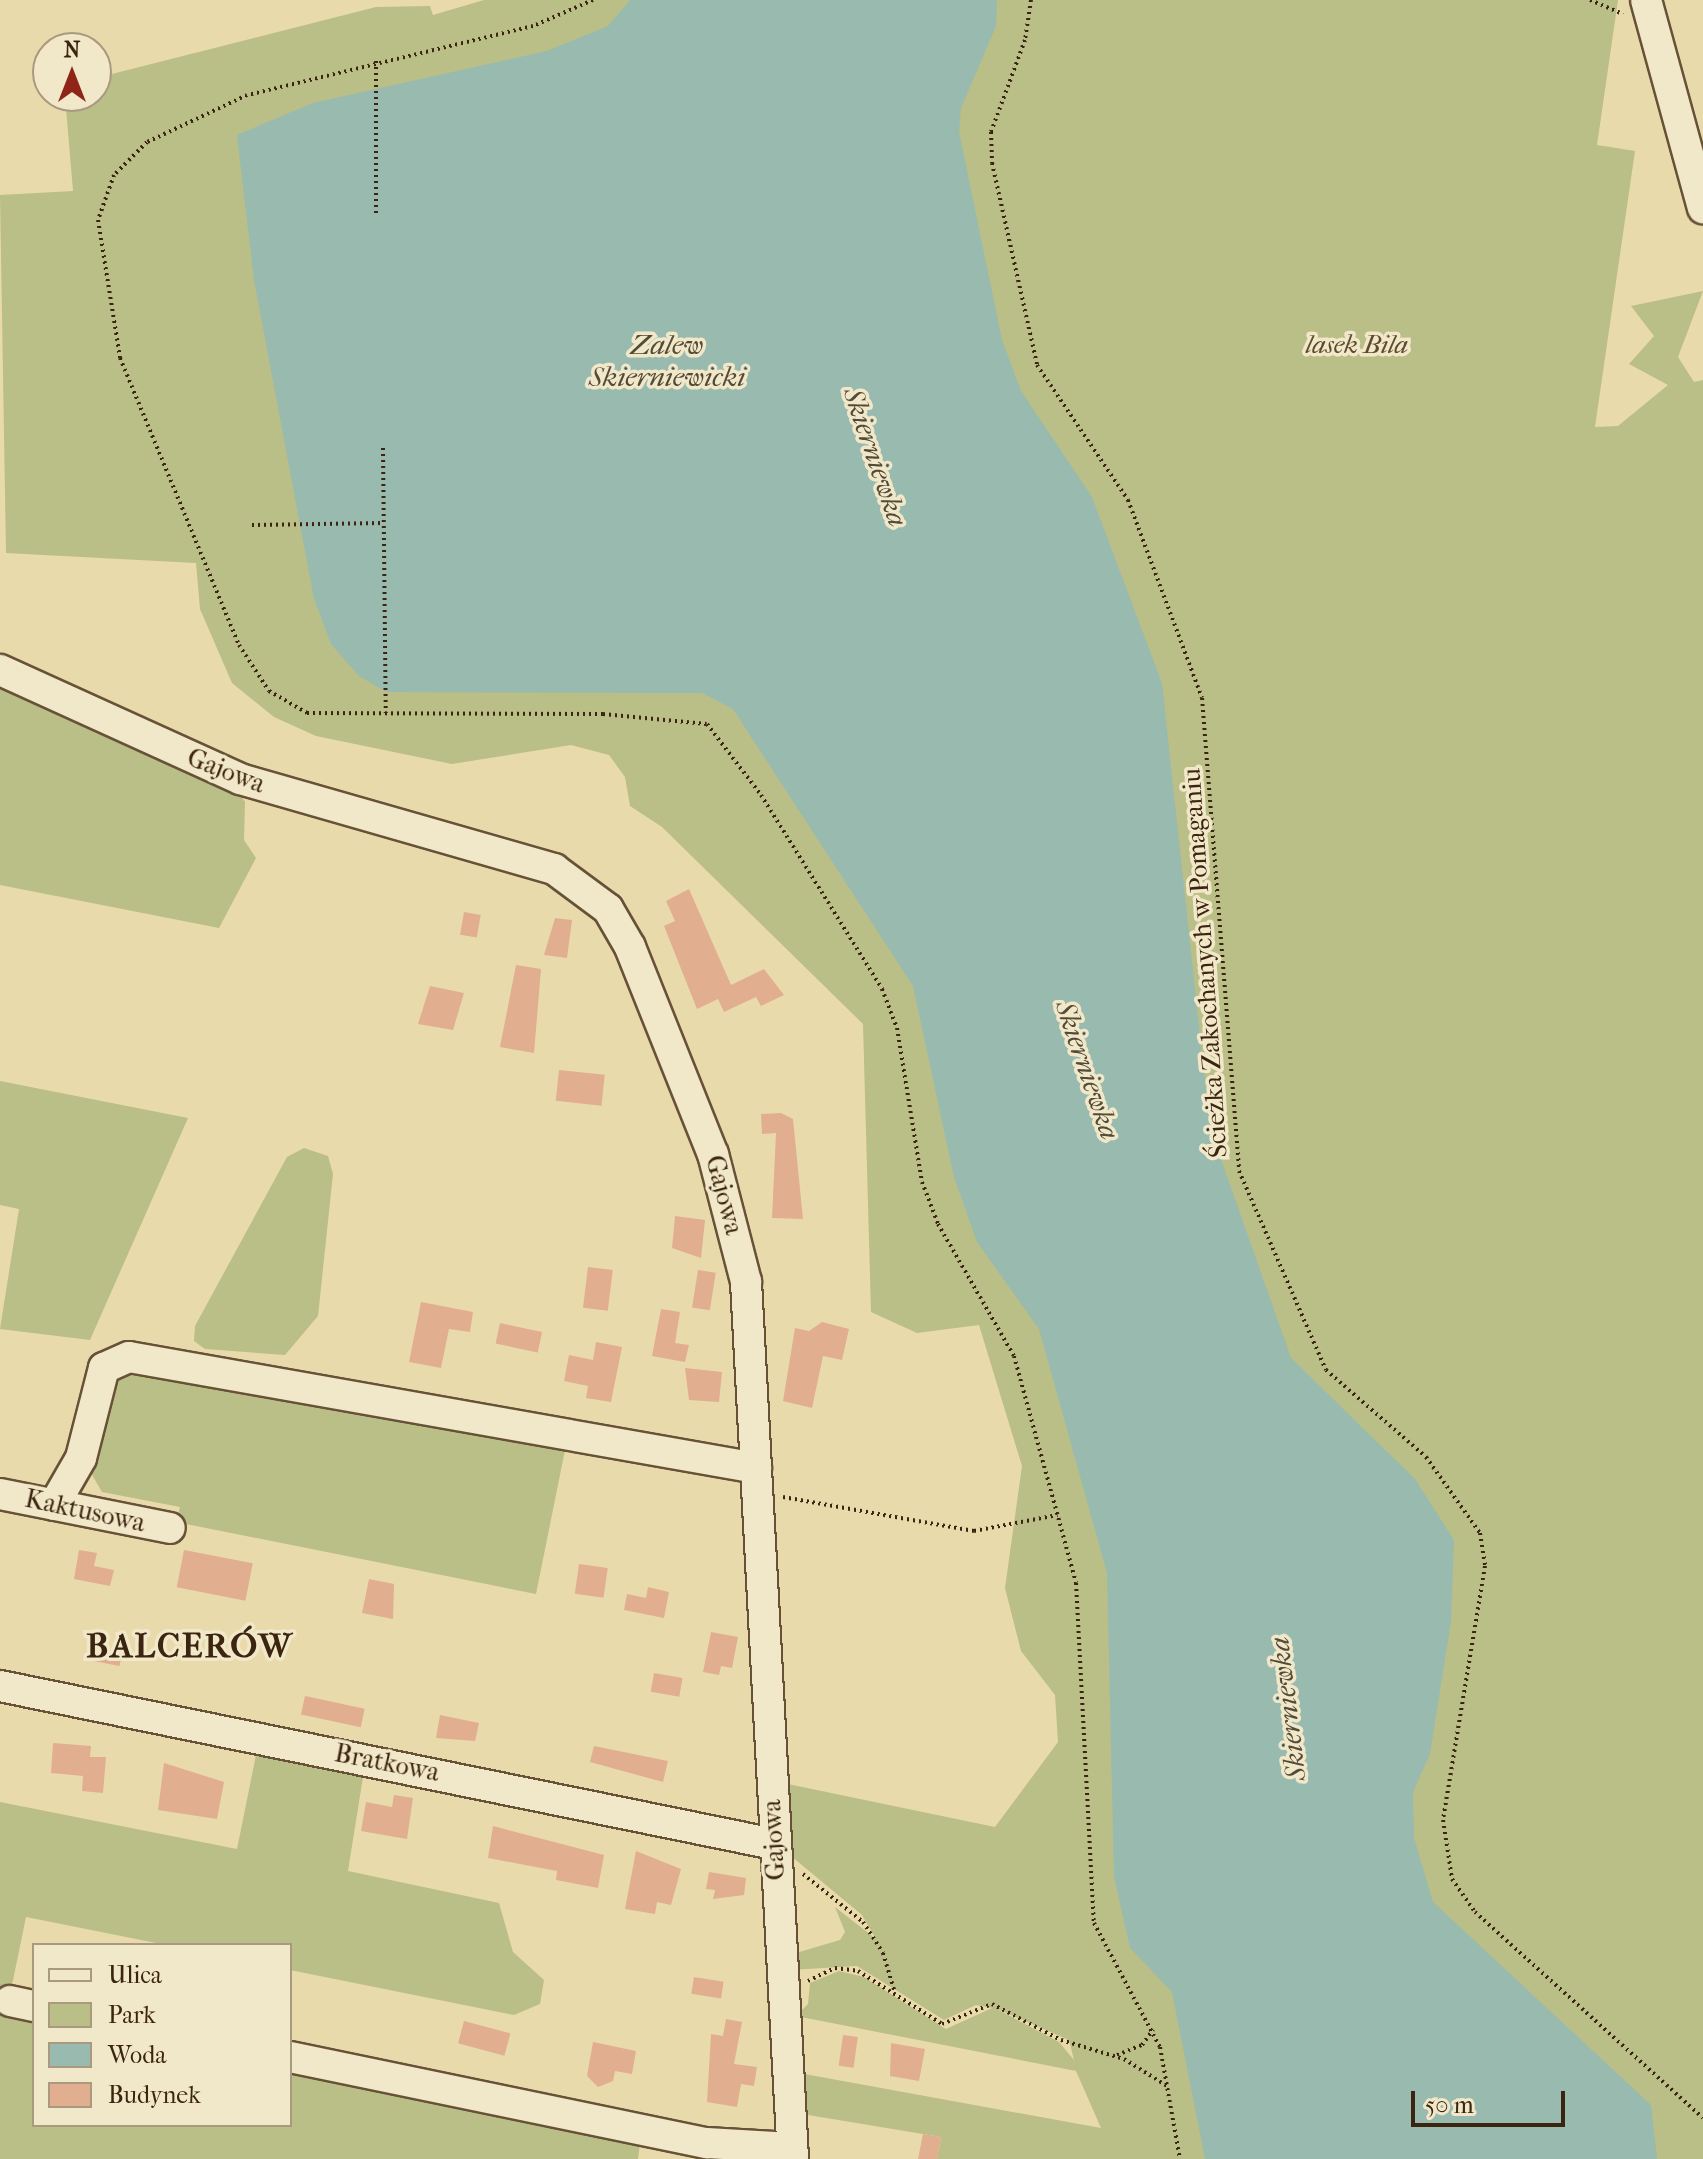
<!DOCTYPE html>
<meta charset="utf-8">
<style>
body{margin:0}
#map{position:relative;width:1703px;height:2159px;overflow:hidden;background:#e9daac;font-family:"IM FELL French Canon",serif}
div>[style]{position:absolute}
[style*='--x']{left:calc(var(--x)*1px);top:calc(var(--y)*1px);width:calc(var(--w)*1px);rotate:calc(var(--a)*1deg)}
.green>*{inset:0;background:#babe87}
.water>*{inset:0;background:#98baaf}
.building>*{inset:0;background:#e1ae90;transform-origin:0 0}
.path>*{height:4px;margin-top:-2px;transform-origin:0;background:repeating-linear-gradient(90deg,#3c2510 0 2px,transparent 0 6px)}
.roads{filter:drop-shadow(2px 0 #675237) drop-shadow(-2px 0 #675237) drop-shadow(0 2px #675237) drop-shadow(0 -2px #675237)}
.minor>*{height:30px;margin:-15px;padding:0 15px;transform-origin:15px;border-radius:15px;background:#f1e7c9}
span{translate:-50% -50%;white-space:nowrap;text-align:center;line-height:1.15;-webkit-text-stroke:7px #f1e7c9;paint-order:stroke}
.park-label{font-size:26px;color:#5c4b2e;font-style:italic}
.street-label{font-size:26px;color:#3c2510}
.water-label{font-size:28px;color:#534a38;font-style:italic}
.district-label{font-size:34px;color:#3c2510;font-weight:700;letter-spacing:2px}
.legend{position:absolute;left:32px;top:1943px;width:260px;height:184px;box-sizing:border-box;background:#f1e7c9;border:2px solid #a9997f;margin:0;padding:10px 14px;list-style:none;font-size:24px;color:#3c2510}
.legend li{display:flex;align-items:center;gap:16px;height:40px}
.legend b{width:40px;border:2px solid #a9997f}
.north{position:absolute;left:32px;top:32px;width:80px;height:80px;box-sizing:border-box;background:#f1e7c9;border:2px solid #a9997f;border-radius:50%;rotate:0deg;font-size:22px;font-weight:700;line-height:32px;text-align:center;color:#3c2510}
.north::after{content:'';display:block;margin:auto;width:28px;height:36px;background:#8f2418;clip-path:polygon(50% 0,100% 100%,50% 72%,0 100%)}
.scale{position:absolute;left:1411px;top:2091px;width:154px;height:36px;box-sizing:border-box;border:4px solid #3c2510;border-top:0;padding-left:10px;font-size:24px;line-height:28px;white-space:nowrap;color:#3c2510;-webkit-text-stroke:6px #f1e7c9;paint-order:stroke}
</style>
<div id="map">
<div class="green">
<i style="clip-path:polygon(evenodd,484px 0,1618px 0,1597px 145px,1635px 151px,1595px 427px,1618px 426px,1668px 385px,1629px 364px,1654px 336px,1631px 306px,1703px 291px,1678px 357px,1694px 382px,1703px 380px,1703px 2159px,937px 2159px,941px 2137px,802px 2114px,799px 2073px,1101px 2128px,1076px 2071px,796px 2016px,808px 2004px,810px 1983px,839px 1971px,864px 1977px,946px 2029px,992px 2008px,976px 2005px,944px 2020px,857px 1966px,790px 1970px,789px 1955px,840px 1940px,845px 1932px,835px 1907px,876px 1939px,862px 1915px,791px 1856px,783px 1783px,995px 1827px,1058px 1742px,1055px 1695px,1021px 1651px,1005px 1588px,1022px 1466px,979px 1325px,917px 1333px,871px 1312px,863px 1024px,662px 827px,630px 806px,625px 777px,609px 755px,571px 745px,452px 764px,316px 736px,274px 717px,232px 683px,200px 609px,196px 563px,6px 553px,0 195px,73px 191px,65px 96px,96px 96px,96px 78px,376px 7px,430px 6px,433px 15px,484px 0,995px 2008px,1069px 2040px,1074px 2060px,1059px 2042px,995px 2008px)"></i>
<i style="clip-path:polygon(0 683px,235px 786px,245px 802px,244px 840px,256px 858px,219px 928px,0 885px)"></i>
<i style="clip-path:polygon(0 1081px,188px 1118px,90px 1340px,0 1329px,19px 1209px,0 1205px)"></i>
<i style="clip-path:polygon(304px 1148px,328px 1156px,333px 1174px,318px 1316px,285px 1355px,205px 1349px,194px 1341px,195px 1326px,287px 1157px)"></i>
<i style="clip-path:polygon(128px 1365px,565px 1450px,536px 1594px,176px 1522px,180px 1507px,102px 1492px,91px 1473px,109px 1377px)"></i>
<i style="clip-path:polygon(256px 1755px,363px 1777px,348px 1871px,499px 1903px,513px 1952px,544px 1980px,540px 2004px,514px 2015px,290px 1970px,290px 1945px,166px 1945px,26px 1917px,11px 1990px,0 1995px,0 1802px,237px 1849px)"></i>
<i style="clip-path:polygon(0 2002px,34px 2010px,34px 2125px,290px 2125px,290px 2063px,771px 2159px,715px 2159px,640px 2144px,638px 2159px,0 2159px)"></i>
</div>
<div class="water">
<i style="clip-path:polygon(630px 0,997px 0,996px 26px,961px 108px,959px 132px,1002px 340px,1021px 391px,1092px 497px,1162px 683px,1210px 1128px,1291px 1358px,1415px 1479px,1454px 1540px,1451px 1621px,1430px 1754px,1413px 1792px,1414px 1838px,1433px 1902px,1651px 2105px,1657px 2159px,1205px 2159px,1172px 1992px,1130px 1948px,1114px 1876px,1107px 1573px,1039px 1329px,977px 1242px,954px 1177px,913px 986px,733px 709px,702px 693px,387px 692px,359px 676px,331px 644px,314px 599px,254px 280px,237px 135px,313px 103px,547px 51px,608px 26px)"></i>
</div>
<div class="building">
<i style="clip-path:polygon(689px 889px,731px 985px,764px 969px,784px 995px,761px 1006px,756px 997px,724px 1012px,718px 999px,697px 1009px,664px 926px,675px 921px,666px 901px)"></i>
<i style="left:464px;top:912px;width:17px;height:23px;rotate:10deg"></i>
<i style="clip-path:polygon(555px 918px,572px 920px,567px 958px,544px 955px)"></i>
<i style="clip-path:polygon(516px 965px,541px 969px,534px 1053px,500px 1047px)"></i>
<i style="clip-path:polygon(430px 986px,464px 993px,453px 1030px,418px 1024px)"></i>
<i style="left:559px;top:1070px;width:46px;height:31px;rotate:6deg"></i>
<i style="clip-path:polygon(781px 1113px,793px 1119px,803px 1219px,772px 1218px,776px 1133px,762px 1134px,761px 1114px)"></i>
<i style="clip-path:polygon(675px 1216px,705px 1220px,701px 1258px,672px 1248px)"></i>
<i style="left:588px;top:1267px;width:25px;height:41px;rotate:7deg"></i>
<i style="left:698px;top:1270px;width:18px;height:38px;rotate:9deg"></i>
<i style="clip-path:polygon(421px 1302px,473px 1312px,470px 1332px,449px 1329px,441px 1368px,409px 1362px)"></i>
<i style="clip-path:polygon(661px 1309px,680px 1312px,675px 1343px,689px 1345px,685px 1362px,652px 1356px)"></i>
<i style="clip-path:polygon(822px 1322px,849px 1329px,842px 1360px,823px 1356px,812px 1408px,783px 1401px,795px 1328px,809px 1331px)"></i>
<i style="left:500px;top:1323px;width:43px;height:21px;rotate:12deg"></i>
<i style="clip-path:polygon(596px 1342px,622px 1347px,611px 1402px,586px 1398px,588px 1386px,564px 1381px,569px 1355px,593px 1360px)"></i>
<i style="clip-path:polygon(685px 1368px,722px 1372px,719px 1402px,689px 1400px)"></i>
<i style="clip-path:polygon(79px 1550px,97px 1553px,94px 1566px,114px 1570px,110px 1586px,74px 1579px)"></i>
<i style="left:184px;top:1550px;width:70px;height:38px;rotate:11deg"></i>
<i style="left:579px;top:1564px;width:29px;height:30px;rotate:8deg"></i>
<i style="clip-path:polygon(369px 1579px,394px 1584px,393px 1619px,362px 1613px)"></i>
<i style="clip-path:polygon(648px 1587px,669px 1592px,664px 1618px,624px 1610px,627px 1594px,646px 1598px)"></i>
<i style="clip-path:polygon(711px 1632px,738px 1637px,732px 1668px,721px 1666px,719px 1675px,703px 1672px)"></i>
<i style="left:90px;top:1645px;width:33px;height:15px;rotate:11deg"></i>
<i style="left:654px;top:1673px;width:29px;height:19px;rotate:10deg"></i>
<i style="left:305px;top:1696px;width:61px;height:19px;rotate:12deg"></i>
<i style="clip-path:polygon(440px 1715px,479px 1723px,475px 1741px,436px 1738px)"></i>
<i style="clip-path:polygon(53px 1743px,91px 1746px,90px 1757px,106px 1757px,103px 1793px,82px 1791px,83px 1776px,51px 1773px)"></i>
<i style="clip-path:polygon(594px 1746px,668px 1761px,663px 1782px,590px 1762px)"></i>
<i style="clip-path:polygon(164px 1763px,224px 1782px,217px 1819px,158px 1810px)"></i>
<i style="clip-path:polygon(394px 1795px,413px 1798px,407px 1839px,361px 1831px,366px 1802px,392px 1807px)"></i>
<i style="clip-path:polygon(493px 1826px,604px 1855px,598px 1888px,556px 1880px,557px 1871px,488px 1858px)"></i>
<i style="clip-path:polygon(636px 1851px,681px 1869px,671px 1905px,657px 1902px,655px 1914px,625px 1909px)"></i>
<i style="clip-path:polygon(709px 1872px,746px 1878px,744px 1895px,713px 1899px,715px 1890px,706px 1889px)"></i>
<i style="left:694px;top:1977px;width:30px;height:17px;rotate:9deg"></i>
<i style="clip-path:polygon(726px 2019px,742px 2022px,734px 2064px,757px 2067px,754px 2086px,741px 2084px,737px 2107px,707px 2102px,711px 2034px,723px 2036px)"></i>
<i style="left:464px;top:2021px;width:48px;height:23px;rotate:15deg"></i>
<i style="left:843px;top:2035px;width:15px;height:31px;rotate:8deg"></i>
<i style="clip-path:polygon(593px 2042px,636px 2051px,632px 2074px,615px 2071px,613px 2081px,598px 2087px,587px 2076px)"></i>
<i style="clip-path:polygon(891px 2043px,925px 2049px,919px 2081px,890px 2076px)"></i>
<i style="clip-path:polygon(923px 2134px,941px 2137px,937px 2159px,918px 2159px)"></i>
</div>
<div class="path">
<i style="--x:593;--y:0;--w:65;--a:156.6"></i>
<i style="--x:533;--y:26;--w:294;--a:166.4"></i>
<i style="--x:247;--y:95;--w:110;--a:154.8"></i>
<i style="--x:147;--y:142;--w:47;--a:135"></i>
<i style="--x:114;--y:175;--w:48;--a:109.6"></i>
<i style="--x:98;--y:220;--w:140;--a:80.9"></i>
<i style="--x:120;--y:358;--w:311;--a:67.5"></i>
<i style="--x:239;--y:645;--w:55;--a:56.9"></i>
<i style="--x:269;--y:691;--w:44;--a:30.1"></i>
<i style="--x:307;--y:713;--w:296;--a:0.2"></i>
<i style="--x:603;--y:714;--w:104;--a:5.5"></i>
<i style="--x:707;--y:724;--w:89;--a:52.7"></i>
<i style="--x:761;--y:795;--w:229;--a:58"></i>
<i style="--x:882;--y:989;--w:42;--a:69"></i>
<i style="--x:897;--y:1028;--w:156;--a:80.8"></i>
<i style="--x:922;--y:1182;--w:45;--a:69.1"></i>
<i style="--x:938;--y:1224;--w:152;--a:60.1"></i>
<i style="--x:1014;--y:1356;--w:235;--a:74.7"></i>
<i style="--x:1076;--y:1583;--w:340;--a:87"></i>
<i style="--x:1094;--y:1923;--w:140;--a:62"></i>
<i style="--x:1160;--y:2047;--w:114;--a:79.9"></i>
<i style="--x:1031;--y:0;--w:40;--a:98.5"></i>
<i style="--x:1025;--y:40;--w:98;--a:110.3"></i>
<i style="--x:991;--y:132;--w:31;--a:88"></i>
<i style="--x:992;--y:163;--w:207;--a:77.4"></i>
<i style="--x:1037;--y:365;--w:163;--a:56"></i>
<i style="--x:1128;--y:500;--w:211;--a:69.5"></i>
<i style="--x:1202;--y:698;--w:474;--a:85.5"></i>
<i style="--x:1239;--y:1171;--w:217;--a:66.4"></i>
<i style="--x:1326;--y:1370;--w:133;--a:41"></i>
<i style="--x:1426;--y:1457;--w:93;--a:54.6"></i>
<i style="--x:1480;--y:1533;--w:33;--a:81"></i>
<i style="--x:1485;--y:1566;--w:257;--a:99.4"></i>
<i style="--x:1443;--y:1820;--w:60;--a:81.3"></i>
<i style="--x:1452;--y:1879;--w:40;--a:55.1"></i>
<i style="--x:1475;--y:1912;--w:307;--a:42.1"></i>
<i style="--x:1590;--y:0;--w:36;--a:23"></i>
<i style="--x:376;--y:213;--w:152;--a:-90"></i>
<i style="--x:383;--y:448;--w:265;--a:89.4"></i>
<i style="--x:252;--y:525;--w:132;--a:-0.9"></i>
<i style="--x:783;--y:1497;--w:194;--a:10.1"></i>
<i style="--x:974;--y:1531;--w:85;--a:-10.9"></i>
<i style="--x:803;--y:1874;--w:77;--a:38.7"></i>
<i style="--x:863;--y:1922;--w:37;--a:57"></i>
<i style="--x:883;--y:1953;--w:42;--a:73.3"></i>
<i style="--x:808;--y:1981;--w:30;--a:-26"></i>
<i style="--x:835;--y:1968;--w:23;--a:7"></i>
<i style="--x:858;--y:1971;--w:99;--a:32.2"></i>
<i style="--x:942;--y:2024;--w:54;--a:-21.8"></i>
<i style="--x:992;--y:2004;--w:78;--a:27.6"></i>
<i style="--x:1061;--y:2040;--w:66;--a:16.8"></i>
<i style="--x:1124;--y:2059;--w:51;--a:32.1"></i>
<i style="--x:1117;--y:2055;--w:27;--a:-22"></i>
<i style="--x:1142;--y:2045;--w:19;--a:-54"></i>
</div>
<div class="roads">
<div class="minor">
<i style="--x:1646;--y:0;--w:216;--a:74.7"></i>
<i style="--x:0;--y:670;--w:264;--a:24.4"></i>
<i style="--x:240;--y:779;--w:327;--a:16"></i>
<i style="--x:554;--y:869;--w:67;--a:36.5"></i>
<i style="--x:608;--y:909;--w:44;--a:59.9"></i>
<i style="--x:630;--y:947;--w:223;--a:68.2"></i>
<i style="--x:713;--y:1154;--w:132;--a:75.5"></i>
<i style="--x:746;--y:1282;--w:878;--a:86.93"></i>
<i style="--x:0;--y:1494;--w:173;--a:11.3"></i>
<i style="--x:54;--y:1505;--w:54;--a:-60.1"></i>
<i style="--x:81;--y:1458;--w:93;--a:-75.7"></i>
<i style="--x:104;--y:1368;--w:27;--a:-24"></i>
<i style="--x:129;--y:1357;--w:637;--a:10.04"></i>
<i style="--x:0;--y:1686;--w:790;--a:11.54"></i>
<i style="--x:10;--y:2001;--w:25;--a:12"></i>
<i style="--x:290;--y:2057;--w:426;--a:11.7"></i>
<i style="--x:707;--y:2143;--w:85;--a:3.4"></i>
</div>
</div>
<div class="park-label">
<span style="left:1357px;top:345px">lasek Bila</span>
</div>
<div class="street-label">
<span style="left:226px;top:771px;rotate:21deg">Gajowa</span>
<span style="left:1205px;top:963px;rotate:-94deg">Ścieżka Zakochanych w Pomaganiu</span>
<span style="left:724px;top:1195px;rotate:75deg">Gajowa</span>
<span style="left:85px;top:1511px;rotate:12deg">Kaktusowa</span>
<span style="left:387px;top:1763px;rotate:11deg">Bratkowa</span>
<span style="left:774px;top:1840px;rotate:-93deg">Gajowa</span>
</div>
<div class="water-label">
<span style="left:667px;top:361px">Zalew<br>Skierniewicki</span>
<span style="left:875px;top:457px;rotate:71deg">Skierniewka</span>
<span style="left:1087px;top:1070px;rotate:71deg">Skierniewka</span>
<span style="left:1288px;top:1709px;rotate:-97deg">Skierniewka</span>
</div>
<div class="district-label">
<span style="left:190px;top:1647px">BALCERÓW</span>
</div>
<ul class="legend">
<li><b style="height:10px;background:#f1e7c9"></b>Ulica</li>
<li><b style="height:22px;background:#babe87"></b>Park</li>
<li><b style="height:22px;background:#98baaf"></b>Woda</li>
<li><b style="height:22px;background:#e1ae90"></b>Budynek</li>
</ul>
<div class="north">N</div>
<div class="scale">50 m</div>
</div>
